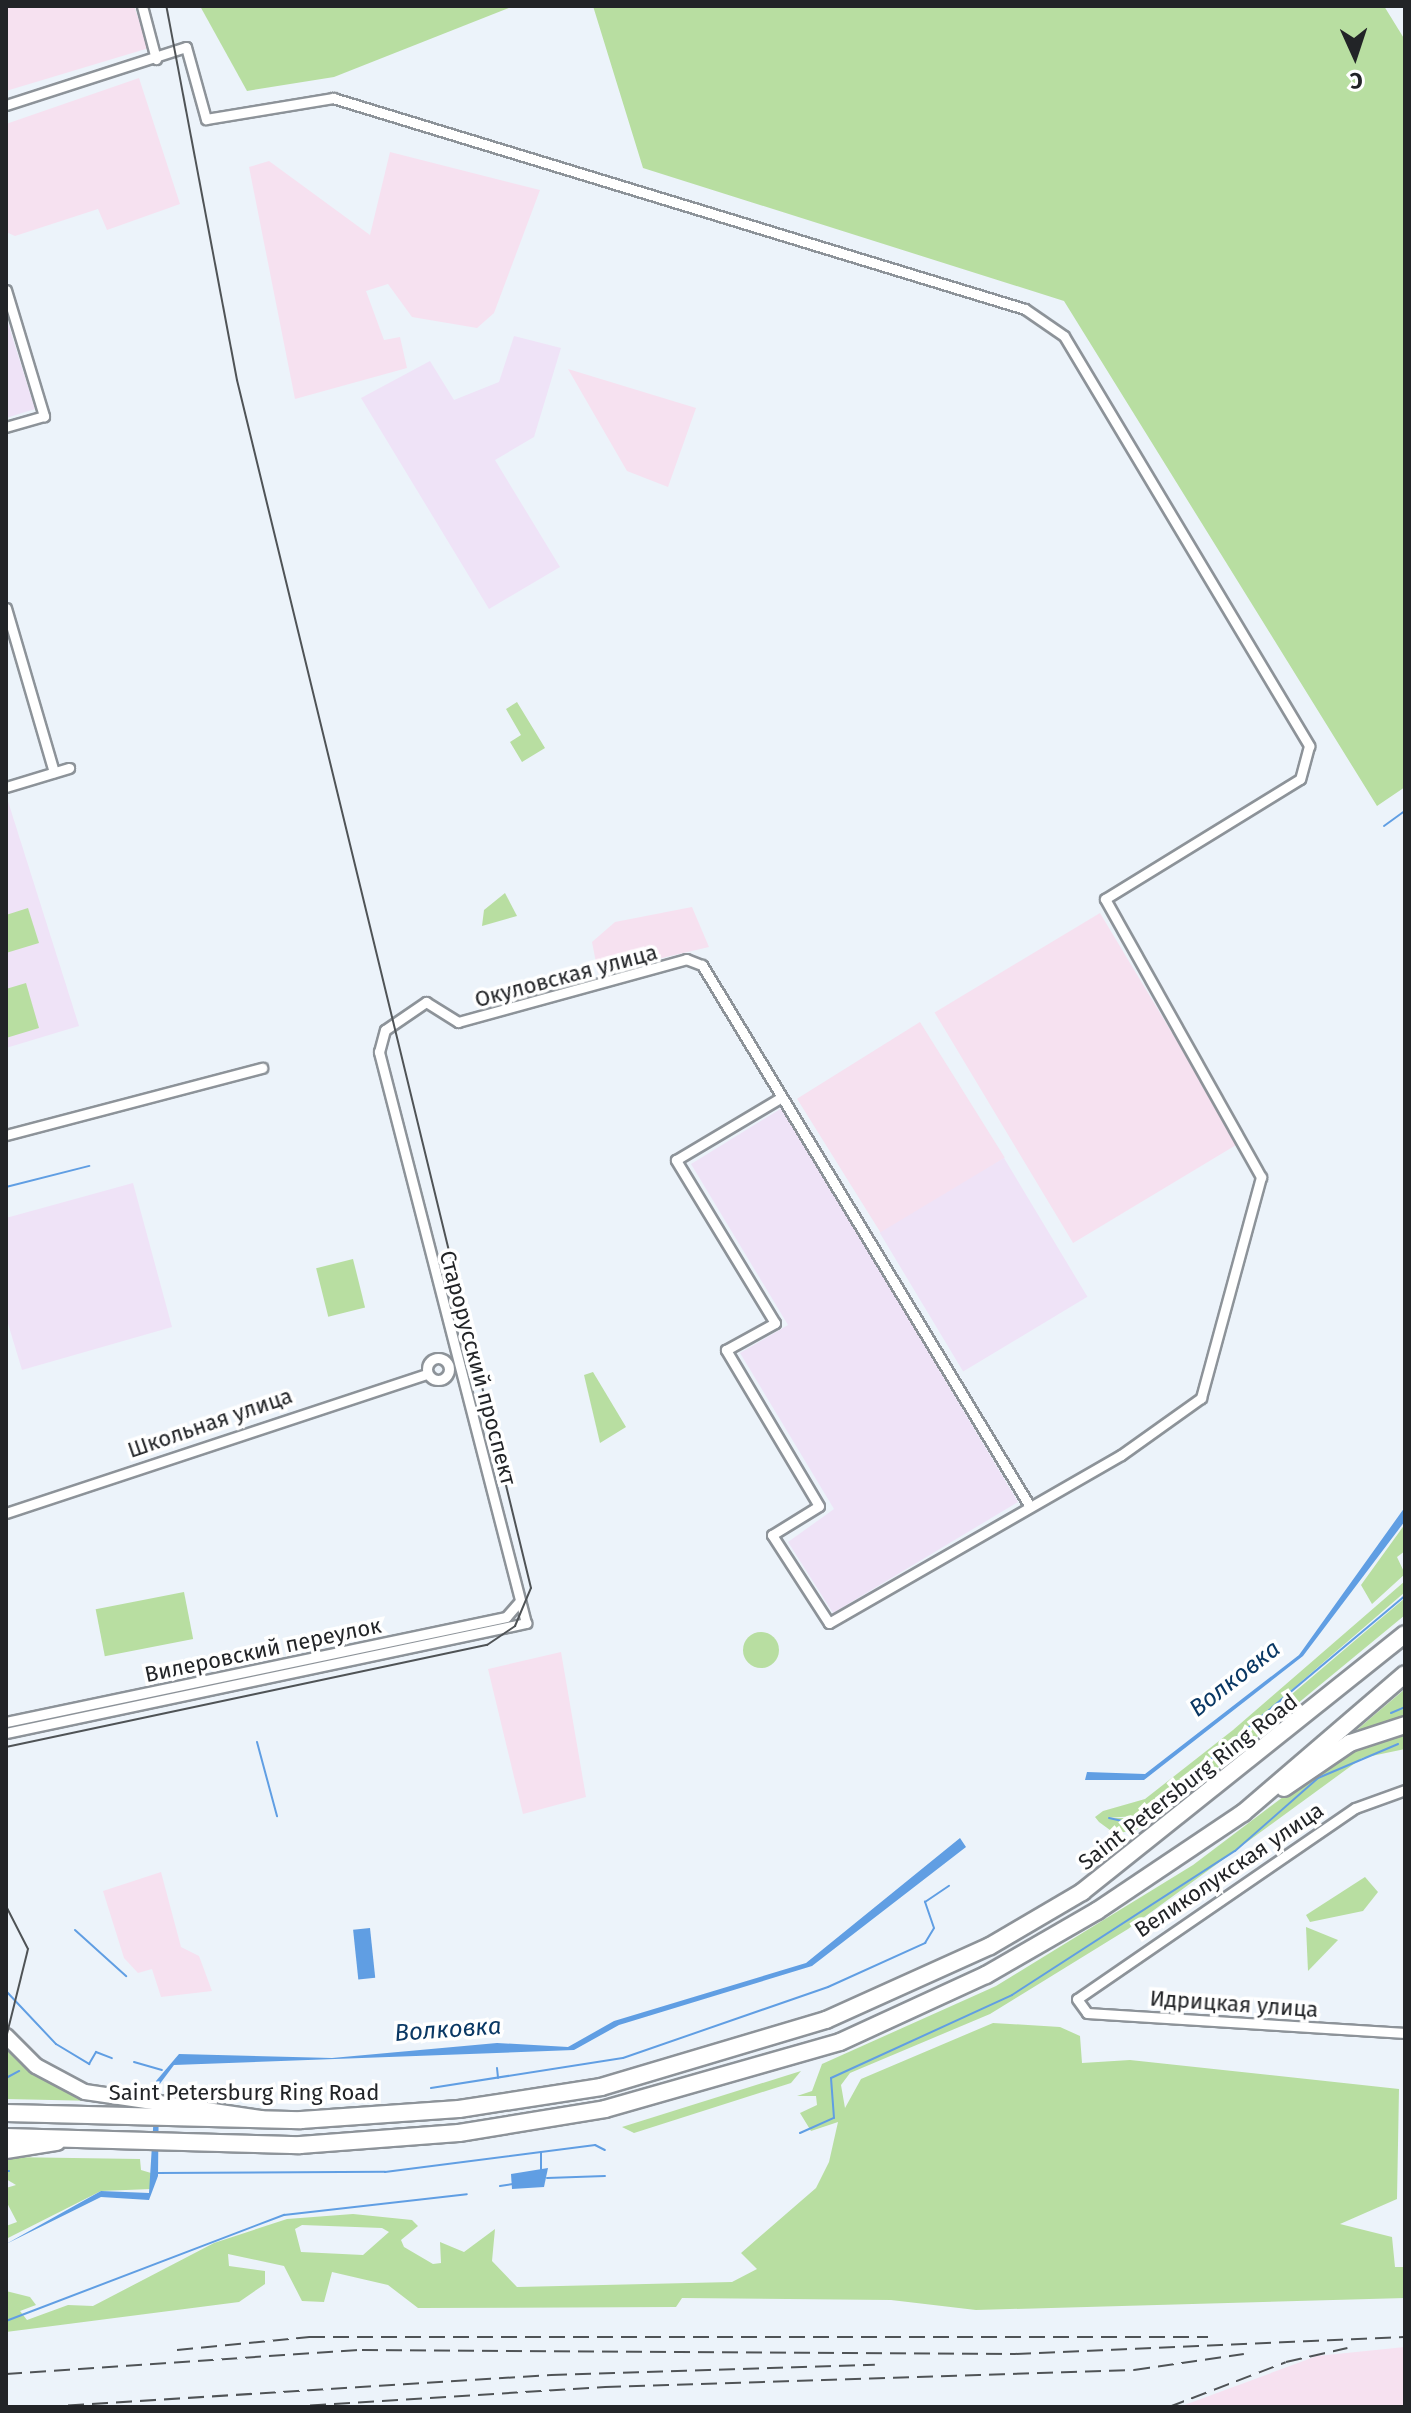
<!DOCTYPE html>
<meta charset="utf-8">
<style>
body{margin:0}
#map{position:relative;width:1411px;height:2413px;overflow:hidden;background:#ecf3fa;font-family:"Fira Sans",sans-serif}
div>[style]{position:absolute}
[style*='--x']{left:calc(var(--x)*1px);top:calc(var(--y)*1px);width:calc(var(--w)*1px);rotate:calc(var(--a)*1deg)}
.industrial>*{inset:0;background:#f6e1f0;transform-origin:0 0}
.education>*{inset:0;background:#efe3f7;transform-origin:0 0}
.green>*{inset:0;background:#b8dea1;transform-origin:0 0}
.round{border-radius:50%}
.water>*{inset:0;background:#609ee3;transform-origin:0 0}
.stream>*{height:2px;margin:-1px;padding:0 1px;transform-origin:1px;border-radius:1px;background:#609ee3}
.roads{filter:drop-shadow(2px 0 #8d9399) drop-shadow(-2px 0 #8d9399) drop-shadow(0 2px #8d9399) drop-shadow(0 -2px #8d9399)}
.minor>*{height:9px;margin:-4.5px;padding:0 4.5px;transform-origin:4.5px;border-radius:4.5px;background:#fff}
.minor>.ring{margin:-4.5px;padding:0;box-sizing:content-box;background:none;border:9px solid #fff;border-radius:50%}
.primary>*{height:14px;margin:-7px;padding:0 7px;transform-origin:7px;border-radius:7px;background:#fff}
.trunk>*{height:14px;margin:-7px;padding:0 7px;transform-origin:7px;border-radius:7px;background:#fff}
.motorway>*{height:16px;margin:-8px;padding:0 8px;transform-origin:8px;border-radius:8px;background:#fff}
.tram>*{height:2px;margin:-1px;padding:0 1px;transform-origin:1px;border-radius:1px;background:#4f5356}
.rail>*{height:2px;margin-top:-1px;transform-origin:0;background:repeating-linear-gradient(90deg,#4f5356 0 16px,transparent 0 24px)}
span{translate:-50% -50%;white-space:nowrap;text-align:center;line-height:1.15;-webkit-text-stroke:7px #fff;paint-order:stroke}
.street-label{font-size:22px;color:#222427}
.water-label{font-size:24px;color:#0a3864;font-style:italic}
.frame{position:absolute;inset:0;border:8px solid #222427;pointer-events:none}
.north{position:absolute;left:1315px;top:16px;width:80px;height:80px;-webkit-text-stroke:6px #fff;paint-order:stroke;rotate:177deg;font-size:22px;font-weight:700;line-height:32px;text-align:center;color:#222427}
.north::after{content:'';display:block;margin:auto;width:28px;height:36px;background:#222427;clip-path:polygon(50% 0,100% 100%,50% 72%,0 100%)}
</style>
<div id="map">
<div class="industrial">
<i style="clip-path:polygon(6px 6px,134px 6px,149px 48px,6px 91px)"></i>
<i style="clip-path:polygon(139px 78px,180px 204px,107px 230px,98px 209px,15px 236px,6px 232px,6px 124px)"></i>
<i style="clip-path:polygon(390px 152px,540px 190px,494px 313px,477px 328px,412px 317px,388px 284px,366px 291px,384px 340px,400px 337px,407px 368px,295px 399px,249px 167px,269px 161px,370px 235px)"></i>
<i style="clip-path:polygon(568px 369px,696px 408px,668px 487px,627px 471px)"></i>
<i style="clip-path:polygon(692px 907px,709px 947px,598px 973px,592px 942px,615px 922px)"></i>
<i style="left:1100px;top:913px;width:269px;height:193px;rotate:59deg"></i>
<i style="left:920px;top:1022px;width:160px;height:145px;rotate:58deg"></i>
<i style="clip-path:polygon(561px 1652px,586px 1797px,523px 1814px,488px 1669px)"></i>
<i style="clip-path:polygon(161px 1872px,181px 1947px,199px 1956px,212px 1991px,161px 1997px,152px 1969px,138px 1973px,124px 1958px,103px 1891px)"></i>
<i style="clip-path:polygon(1405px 2347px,1405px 2407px,1179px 2407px,1317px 2356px)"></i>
</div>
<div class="education">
<i style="clip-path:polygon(6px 317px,35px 409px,6px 418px)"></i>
<i style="clip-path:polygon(514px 336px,561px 348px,534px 437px,495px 460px,560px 567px,489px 609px,361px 398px,430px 361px,454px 400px,499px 382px)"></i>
<i style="clip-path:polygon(6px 795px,79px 1026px,6px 1048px)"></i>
<i style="clip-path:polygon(782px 1108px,1018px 1502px,833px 1613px,788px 1542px,834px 1509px,740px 1353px,788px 1325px,691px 1164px)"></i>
<i style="left:1004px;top:1158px;width:162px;height:145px;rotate:59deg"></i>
<i style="clip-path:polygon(133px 1183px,172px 1327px,22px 1370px,6px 1317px,6px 1218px)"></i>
</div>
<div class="green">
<i style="clip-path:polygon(200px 6px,514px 6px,334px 77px,247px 91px)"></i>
<i style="clip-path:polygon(593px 6px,1384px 6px,1405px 40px,1405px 787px,1377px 806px,1064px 301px,643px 168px)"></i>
<i style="clip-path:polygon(517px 702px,545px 748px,522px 762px,510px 742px,521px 735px,506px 709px)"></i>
<i style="clip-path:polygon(505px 893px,517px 916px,482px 926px,484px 910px)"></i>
<i style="clip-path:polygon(28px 908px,39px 943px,6px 953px,6px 915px)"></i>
<i style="clip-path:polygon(26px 983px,39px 1028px,6px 1038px,6px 989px)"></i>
<i style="left:353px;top:1259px;width:50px;height:38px;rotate:76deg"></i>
<i style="clip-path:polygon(593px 1372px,626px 1427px,600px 1443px,584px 1375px)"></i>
<i style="clip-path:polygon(1405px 1524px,1405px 1551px,1397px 1557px,1405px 1574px,1372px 1604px,1361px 1585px)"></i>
<i style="clip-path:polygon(1405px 1581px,1405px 1592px,1237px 1737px,1135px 1816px,1107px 1818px,1137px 1818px,1239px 1739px,1405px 1598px,1405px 1615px,1246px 1746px,1135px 1831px,1114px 1833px,1099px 1822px,1095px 1817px,1103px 1811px,1145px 1799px,1233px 1730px)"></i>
<i style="left:184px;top:1592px;width:48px;height:90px;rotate:79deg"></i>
<i class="round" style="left:743px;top:1632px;width:36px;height:36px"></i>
<i style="clip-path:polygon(1405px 1689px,1405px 1721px,1351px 1735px,1373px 1716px)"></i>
<i style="clip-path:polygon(evenodd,1405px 1730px,1405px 1749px,1362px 1758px,1128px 1929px,990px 2014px,850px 2073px,841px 2085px,845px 2108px,861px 2079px,993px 2023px,1060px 2027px,1080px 2036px,1082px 2063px,1130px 2060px,1399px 2089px,1397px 2199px,1340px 2224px,1392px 2237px,1395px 2267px,1405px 2267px,1405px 2298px,976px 2310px,891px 2300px,682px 2298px,676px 2307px,418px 2308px,388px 2285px,332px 2272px,324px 2302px,302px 2301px,284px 2266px,228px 2254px,229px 2266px,265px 2271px,265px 2284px,239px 2302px,6px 2332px,6px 2291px,30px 2297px,36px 2305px,20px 2311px,27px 2320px,68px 2305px,93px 2306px,214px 2243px,287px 2219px,353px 2214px,412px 2220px,418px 2226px,401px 2240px,404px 2247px,433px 2264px,441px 2263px,440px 2242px,464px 2252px,495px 2229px,492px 2261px,517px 2287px,732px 2282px,757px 2269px,741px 2253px,816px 2188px,829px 2162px,838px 2122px,811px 2131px,800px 2113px,817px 2105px,816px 2096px,797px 2096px,812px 2091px,822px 2064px,996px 1986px,1193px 1865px,1340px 1754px,1405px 1730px,302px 2225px,382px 2228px,389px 2232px,363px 2255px,301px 2252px,295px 2229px,302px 2225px)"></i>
<i style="clip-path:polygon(1365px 1877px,1378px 1892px,1363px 1911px,1310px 1922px,1306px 1915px)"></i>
<i style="clip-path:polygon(1306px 1927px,1338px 1940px,1308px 1971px)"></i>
<i style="clip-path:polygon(6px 2040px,97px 2099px,97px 2101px,6px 2099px)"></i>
<i style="clip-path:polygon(801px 2071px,791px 2083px,634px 2133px,622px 2127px)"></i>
<i style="clip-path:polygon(6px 2157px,140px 2159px,141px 2170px,151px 2173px,151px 2189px,101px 2191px,6px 2239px,6px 2226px,17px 2222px,6px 2201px,6px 2188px,16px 2185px,6px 2179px)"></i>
</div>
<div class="water">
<i style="clip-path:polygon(1405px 1507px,1405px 1521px,1303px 1656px,1144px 1780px,1085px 1780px,1087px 1772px,1145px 1774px,1299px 1655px)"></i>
<i style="clip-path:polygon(960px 1838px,966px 1847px,812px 1966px,619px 2025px,574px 2050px,174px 2065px,159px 2085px,158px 2176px,149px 2200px,101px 2197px,6px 2244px,101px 2191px,149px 2193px,156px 2081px,179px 2054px,332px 2058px,497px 2043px,568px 2047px,614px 2021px,806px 1963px)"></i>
<i style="left:370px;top:1928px;width:50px;height:17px;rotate:84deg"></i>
<i style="clip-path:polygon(548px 2168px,544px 2187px,512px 2189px,511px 2174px)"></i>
</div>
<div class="stream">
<i style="--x:1404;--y:6;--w:1;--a:45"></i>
<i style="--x:1384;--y:826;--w:26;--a:-36"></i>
<i style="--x:6;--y:1187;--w:86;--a:-14.2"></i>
<i style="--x:1391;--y:1713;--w:15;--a:-23"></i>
<i style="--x:257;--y:1742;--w:77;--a:74.9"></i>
<i style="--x:1109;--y:1818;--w:17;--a:13"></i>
<i style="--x:1126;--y:1822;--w:60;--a:-34.2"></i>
<i style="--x:1176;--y:1788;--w:299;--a:-40"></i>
<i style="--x:75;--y:1930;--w:69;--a:42"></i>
<i style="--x:6;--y:1991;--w:73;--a:46.7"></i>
<i style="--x:56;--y:2044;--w:39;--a:31"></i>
<i style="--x:89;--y:2064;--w:14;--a:-60"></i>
<i style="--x:96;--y:2052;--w:17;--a:21"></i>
<i style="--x:134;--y:2062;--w:29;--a:16"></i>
<i style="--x:497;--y:2068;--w:10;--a:84"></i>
<i style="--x:6;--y:2078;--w:15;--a:-28"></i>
<i style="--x:431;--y:2088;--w:194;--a:-8.9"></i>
<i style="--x:623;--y:2058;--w:217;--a:-19.1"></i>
<i style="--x:828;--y:1987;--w:107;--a:-24.4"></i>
<i style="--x:925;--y:1943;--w:17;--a:-59"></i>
<i style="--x:934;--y:1928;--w:28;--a:-109"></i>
<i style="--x:925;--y:1902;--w:29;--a:-34"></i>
<i style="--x:800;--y:2133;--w:37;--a:-24"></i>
<i style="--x:834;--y:2118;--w:40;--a:-94.3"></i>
<i style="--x:831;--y:2078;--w:199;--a:-24.6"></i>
<i style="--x:1012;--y:1995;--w:265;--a:-32.9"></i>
<i style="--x:1235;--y:1851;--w:111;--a:-41.3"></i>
<i style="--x:1318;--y:1778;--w:87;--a:-23"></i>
<i style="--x:541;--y:2152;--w:18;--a:90"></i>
<i style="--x:6;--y:2171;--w:3;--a:0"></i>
<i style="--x:157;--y:2173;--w:228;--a:-0.3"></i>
<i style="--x:385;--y:2172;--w:212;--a:-7.3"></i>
<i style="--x:595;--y:2145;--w:11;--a:27"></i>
<i style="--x:547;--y:2178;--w:58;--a:-2"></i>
<i style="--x:500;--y:2186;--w:13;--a:-9"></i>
<i style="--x:6;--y:2321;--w:298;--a:-20.9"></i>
<i style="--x:284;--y:2215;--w:184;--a:-6.5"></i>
</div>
<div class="roads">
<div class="minor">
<i style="--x:142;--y:6;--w:55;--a:75.2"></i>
<i style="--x:6;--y:105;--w:189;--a:-17.9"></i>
<i style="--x:186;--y:47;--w:75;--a:74.5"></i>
<i style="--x:206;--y:119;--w:129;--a:-9.4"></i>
<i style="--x:333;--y:98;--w:723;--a:16.96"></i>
<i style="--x:1025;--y:309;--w:47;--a:34.7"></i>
<i style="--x:1064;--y:336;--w:478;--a:59.1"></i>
<i style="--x:1309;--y:746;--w:34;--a:105"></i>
<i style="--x:1300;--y:779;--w:229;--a:148.4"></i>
<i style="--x:1105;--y:899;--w:319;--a:60.7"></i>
<i style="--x:1261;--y:1177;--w:229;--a:105.2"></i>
<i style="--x:1201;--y:1398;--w:98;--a:144.5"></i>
<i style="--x:1121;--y:1455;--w:337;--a:150.1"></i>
<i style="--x:829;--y:1623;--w:105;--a:-122.9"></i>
<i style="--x:772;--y:1535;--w:55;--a:-31.7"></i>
<i style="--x:819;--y:1506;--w:182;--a:-120.8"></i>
<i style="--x:726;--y:1350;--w:56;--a:-28.9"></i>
<i style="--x:775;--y:1323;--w:191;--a:-121.3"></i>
<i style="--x:676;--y:1160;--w:121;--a:-30.8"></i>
<i style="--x:6;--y:290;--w:132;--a:73.2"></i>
<i style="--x:44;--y:416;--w:40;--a:164"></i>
<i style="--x:6;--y:608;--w:171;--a:73.7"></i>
<i style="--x:6;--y:787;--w:66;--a:-16.8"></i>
<i style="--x:6;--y:1135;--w:265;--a:-14.7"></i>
<i class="ring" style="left:427px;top:1358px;width:13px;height:13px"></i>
<i style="--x:6;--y:1513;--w:443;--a:-18.3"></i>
<i style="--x:6;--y:1722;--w:511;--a:-11.86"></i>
<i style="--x:506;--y:1617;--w:21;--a:-49"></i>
<i style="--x:6;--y:1733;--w:532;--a:-11.94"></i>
<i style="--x:526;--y:1623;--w:590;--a:-104.44"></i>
<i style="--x:379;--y:1052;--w:23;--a:-75"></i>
<i style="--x:385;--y:1030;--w:50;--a:-34.3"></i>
<i style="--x:426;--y:1002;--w:38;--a:32"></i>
<i style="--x:458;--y:1022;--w:237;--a:-15.4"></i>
<i style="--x:686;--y:959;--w:17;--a:21"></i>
<i style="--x:702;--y:965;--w:631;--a:58.8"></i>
<i style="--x:1405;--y:1790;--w:53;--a:160.2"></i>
<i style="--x:1355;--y:1808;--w:337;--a:145.5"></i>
<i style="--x:1077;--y:1999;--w:17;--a:54"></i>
<i style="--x:1087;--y:2013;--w:319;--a:3.6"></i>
</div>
<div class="primary">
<i style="--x:6;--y:2151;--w:52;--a:-8.9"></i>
</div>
<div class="trunk">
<i style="--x:6;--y:2036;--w:42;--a:45"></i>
<i style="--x:36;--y:2066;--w:55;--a:28"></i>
<i style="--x:85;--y:2092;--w:179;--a:8.4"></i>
</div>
<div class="motorway">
<i style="--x:1284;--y:1788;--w:80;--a:-34.3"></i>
<i style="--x:1350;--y:1743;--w:58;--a:-18.1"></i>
<i style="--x:6;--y:2113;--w:295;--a:1.4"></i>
<i style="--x:301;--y:2120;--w:158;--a:-4"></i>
<i style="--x:459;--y:2109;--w:144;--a:-8.8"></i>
<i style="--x:601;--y:2087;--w:235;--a:-16.6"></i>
<i style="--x:826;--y:2020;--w:180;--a:-24.3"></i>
<i style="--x:990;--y:1946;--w:107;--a:-30.4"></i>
<i style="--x:1082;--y:1892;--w:413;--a:-38.6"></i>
<i style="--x:6;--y:2137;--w:294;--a:1.6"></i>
<i style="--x:300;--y:2145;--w:159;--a:-4.3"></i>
<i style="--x:459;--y:2133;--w:148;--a:-9.3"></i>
<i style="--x:605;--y:2109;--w:244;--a:-15.9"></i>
<i style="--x:840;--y:2042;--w:161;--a:-24.7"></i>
<i style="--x:986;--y:1975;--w:128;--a:-30"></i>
<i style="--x:1097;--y:1911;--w:176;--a:-33.9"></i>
<i style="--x:1243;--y:1813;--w:213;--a:-40.6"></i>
</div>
</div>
<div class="tram">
<i style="--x:6;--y:1747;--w:492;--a:-12"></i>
<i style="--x:487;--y:1645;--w:34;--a:-34"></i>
<i style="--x:515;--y:1626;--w:41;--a:-67.2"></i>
<i style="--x:531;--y:1588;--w:1243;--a:-103.68"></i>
<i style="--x:237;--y:380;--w:381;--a:-100.7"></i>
<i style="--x:6;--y:1906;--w:48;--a:62.9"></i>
<i style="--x:28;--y:1949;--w:92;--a:103.9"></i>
</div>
<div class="rail">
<i style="--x:177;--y:2350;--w:133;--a:-5.6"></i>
<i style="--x:309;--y:2337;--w:899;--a:0"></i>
<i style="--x:6;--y:2374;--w:357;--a:-3.9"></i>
<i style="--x:362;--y:2350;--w:653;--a:0.35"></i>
<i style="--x:1015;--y:2354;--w:390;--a:-2.5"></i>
<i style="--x:44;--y:2407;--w:508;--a:-3.61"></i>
<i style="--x:551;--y:2375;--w:324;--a:-1.8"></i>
<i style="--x:286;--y:2407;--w:320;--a:-3.6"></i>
<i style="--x:605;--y:2387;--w:529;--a:-1.84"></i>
<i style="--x:1134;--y:2370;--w:111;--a:-8.3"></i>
<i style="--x:1169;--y:2407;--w:125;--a:-21"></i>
<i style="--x:1286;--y:2362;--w:63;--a:-12.9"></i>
</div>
<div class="street-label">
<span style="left:566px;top:976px;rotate:-15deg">Окуловская улица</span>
<span style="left:478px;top:1368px;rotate:75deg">Старорусский проспект</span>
<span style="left:210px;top:1423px;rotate:-19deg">Школьная улица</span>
<span style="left:263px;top:1650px;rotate:-12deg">Вилеровский переулок</span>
<span style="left:1188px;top:1782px;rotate:-38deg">Saint Petersburg Ring Road</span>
<span style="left:1229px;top:1870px;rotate:-34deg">Великолукская улица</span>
<span style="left:1234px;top:2004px;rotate:4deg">Идрицкая улица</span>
<span style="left:244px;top:2093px">Saint Petersburg Ring Road</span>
</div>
<div class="water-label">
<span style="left:1235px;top:1679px;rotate:-38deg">Волковка</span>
<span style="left:448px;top:2030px;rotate:-4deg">Волковка</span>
</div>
<div class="frame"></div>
<div class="north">С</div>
</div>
